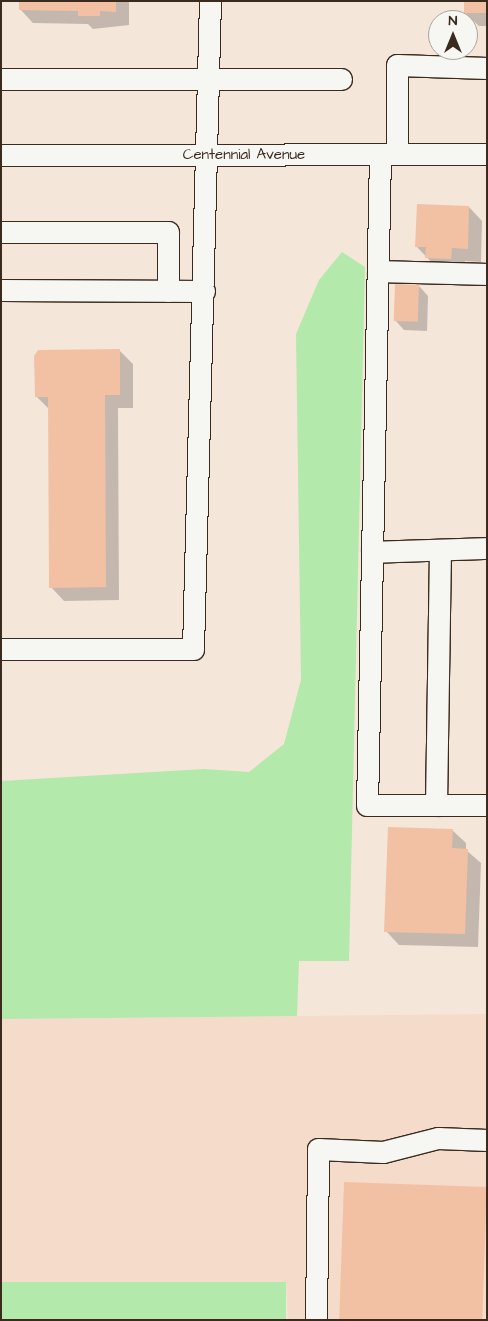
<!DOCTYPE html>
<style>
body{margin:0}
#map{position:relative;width:488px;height:1321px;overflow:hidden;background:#f5e6da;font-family:"Architects Daughter",sans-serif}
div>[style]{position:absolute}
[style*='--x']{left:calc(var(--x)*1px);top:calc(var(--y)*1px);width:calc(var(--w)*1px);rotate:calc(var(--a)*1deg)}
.built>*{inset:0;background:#f4dbca}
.green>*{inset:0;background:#b3e9ab;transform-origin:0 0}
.shadow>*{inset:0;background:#0003}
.building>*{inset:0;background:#f2c1a3;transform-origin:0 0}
.roads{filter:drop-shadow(1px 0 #3b2a1e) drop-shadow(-1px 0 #3b2a1e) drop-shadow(0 1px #3b2a1e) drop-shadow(0 -1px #3b2a1e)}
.minor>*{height:21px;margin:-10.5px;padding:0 10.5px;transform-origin:10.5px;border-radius:10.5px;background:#f6f6f2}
span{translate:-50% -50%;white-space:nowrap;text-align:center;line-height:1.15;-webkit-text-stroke:4px #f6f6f2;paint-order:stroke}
.street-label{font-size:15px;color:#3b2a1e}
.frame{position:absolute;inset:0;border:2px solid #3b2a1e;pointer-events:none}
.north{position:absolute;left:428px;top:10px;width:50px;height:50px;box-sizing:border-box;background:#f6f6f2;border:1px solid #aba49d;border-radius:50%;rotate:0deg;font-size:14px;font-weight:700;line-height:20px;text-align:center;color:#3b2a1e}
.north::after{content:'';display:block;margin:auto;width:18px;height:22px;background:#3b2a1e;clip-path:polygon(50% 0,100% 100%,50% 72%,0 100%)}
</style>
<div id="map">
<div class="built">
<i style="clip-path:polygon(487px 1014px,487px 1320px,288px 1320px,286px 1284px,1px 1282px,1px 1019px)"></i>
</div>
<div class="green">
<i style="clip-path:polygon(342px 252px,365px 267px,349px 961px,299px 961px,297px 1016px,1px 1019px,1px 781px,204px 769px,249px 772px,284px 744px,301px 680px,296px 334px,319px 280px)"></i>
<i style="left:1px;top:1282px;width:285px;height:38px"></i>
</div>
<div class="shadow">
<i style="clip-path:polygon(20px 1px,129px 1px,129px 25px,93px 29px,88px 24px,33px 23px,20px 9px)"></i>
<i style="clip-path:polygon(487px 1px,487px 26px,479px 26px,465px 13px)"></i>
<i style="clip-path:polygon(469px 207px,482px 221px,481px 262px,465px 261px,464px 272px,440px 271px,416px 246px)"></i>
<i style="clip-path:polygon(419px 286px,428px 296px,427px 331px,404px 330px,395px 320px)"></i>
<i style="clip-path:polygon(119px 350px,133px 364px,133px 408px,118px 408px,119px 600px,64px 601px,51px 587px,50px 410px,36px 396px)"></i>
<i style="clip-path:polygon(452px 830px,466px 843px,466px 850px,481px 863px,478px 947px,399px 945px,386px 931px)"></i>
</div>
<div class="building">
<i style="clip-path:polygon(19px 1px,116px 1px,116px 12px,100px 11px,100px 16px,78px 16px,78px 11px,19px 10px)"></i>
<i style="left:464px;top:1px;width:23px;height:12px"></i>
<i style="clip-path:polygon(417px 204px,469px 206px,468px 249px,452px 248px,451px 259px,425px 258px,426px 247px,415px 247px)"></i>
<i style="left:395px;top:284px;width:24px;height:37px;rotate:2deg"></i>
<i style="clip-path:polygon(120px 349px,120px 395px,105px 395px,106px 587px,49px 588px,48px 397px,35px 397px,34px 356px,38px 350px)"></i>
<i style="clip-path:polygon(388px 827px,453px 829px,452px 848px,468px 849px,465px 934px,384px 932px)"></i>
<i style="left:344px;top:1182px;width:143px;height:138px;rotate:2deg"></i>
</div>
<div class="roads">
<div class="minor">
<i style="--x:1;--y:79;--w:340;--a:0"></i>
<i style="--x:380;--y:154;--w:651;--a:91.14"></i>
<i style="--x:367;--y:805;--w:120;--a:0"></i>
<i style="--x:397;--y:154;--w:89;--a:-90"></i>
<i style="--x:397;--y:65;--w:90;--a:1.9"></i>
<i style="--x:1;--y:155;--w:486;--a:-0.1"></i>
<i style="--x:1;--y:232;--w:167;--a:0"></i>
<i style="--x:168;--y:232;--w:59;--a:90"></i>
<i style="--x:378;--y:271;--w:109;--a:1.6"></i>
<i style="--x:1;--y:290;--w:203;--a:0.3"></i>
<i style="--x:372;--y:552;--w:115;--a:-2"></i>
<i style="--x:1;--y:649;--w:192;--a:0"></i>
<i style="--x:193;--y:649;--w:648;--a:-88.5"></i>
<i style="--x:436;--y:805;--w:255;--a:-89.1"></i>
<i style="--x:316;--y:1320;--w:171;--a:-89.3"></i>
<i style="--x:318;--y:1149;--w:65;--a:2.6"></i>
<i style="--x:383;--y:1152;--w:57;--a:-14.3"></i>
<i style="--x:438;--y:1138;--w:49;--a:2.3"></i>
</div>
</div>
<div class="street-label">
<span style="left:244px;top:155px">Centennial Avenue</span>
</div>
<div class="frame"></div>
<div class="north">N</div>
</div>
